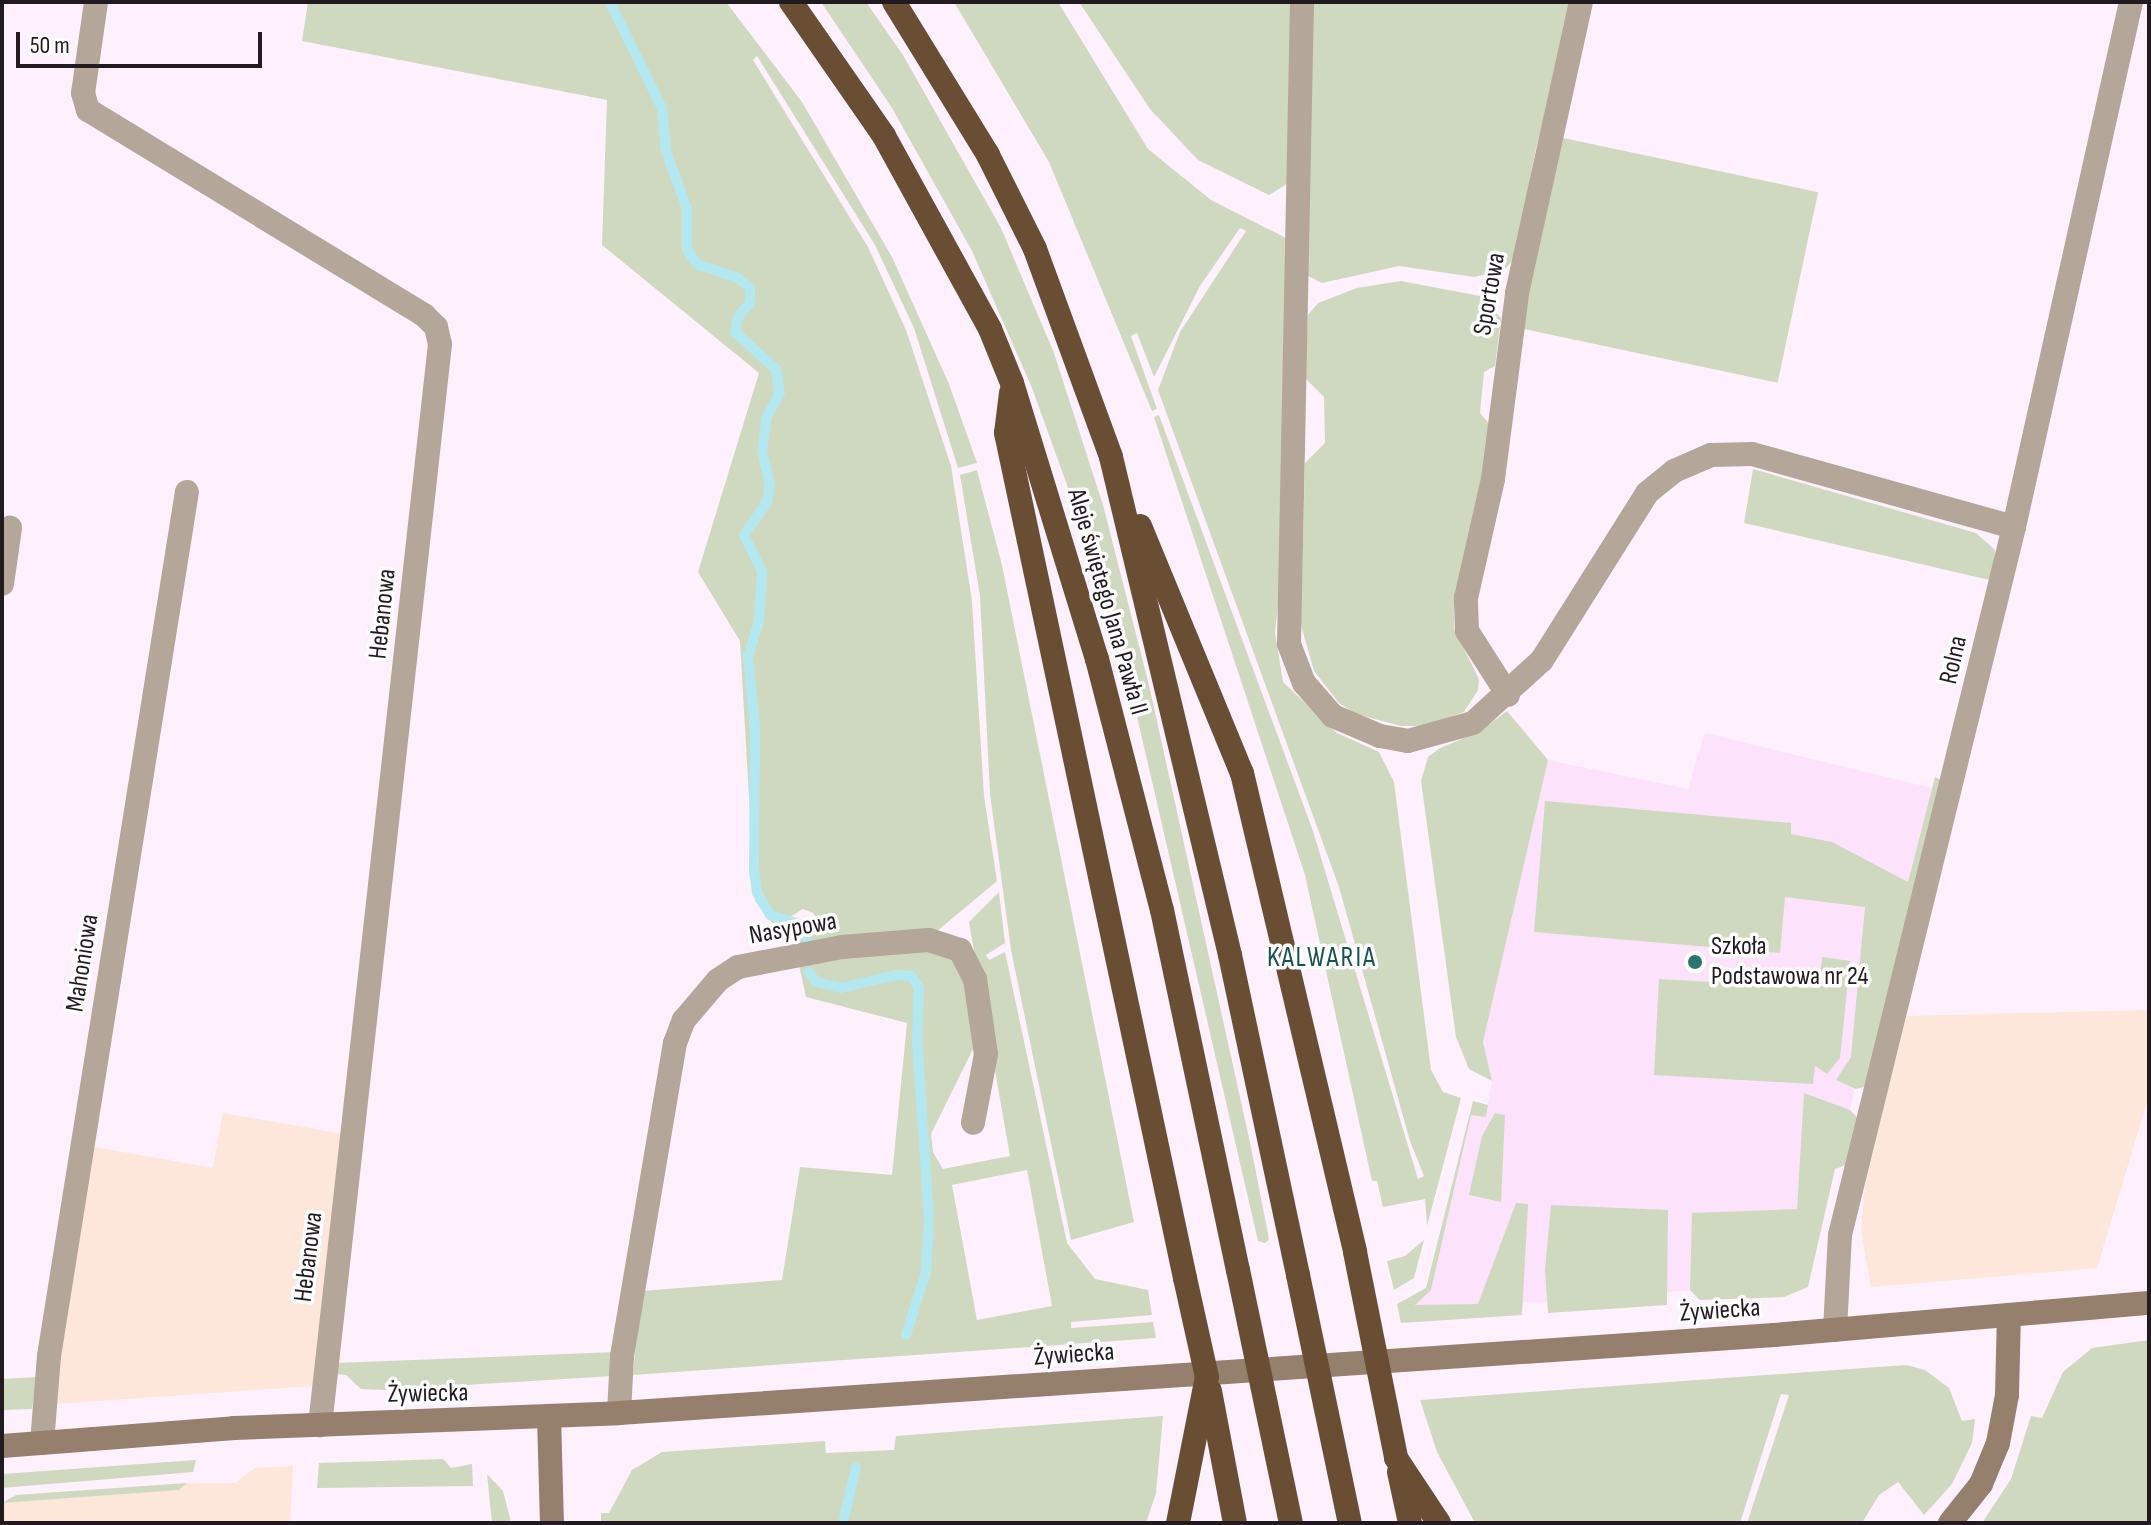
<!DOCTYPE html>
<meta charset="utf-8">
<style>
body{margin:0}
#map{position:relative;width:2151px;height:1525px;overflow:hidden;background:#fff0fe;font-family:"Sofia Sans Condensed",sans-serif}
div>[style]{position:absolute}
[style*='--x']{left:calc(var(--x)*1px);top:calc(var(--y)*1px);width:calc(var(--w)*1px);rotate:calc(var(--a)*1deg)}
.commercial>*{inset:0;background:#fde6da}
.built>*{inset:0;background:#fce3fb}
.green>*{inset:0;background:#cfd9bf;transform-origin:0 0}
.stream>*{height:10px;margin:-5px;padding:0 5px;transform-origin:5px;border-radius:5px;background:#b4e8f0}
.minor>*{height:24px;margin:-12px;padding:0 12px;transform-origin:12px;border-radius:12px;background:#b4a699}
.secondary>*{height:24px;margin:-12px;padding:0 12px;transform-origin:12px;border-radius:12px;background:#94806d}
.motorway>*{height:24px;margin:-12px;padding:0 12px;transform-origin:12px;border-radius:12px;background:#694e33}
.motorway-bridge>*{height:24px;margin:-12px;padding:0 12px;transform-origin:12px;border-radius:12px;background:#694e33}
.dots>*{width:22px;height:22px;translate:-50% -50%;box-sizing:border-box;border:4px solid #fff;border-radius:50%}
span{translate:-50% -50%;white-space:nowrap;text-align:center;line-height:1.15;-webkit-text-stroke:7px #fff;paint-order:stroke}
.street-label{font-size:26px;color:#211a20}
.poi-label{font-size:26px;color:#211a20}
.left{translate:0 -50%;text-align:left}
.neighbourhood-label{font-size:28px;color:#175350;letter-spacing:2px}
.frame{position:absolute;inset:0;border:4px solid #211a20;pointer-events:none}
.scale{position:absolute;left:16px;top:32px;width:246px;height:36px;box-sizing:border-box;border:4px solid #211a20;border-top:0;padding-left:10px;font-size:24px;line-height:28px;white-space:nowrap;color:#211a20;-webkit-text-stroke:6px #fff;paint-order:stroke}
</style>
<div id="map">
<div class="commercial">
<i style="clip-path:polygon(2149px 1010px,2149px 1095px,2097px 1268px,1871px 1287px,1861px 1230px,1866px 1175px,1907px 1016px)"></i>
<i style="clip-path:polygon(223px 1113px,344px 1134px,313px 1386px,54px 1404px,89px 1146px,213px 1168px)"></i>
<i style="clip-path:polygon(293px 1466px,290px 1523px,2px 1523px,2px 1503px,179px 1490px,187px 1483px,235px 1483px,255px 1468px)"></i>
</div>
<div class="built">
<i style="clip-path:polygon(1705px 733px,1932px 788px,1816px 1242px,1784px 1283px,1544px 1302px,1414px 1306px,1431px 1290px,1471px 1114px,1486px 1117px,1492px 1081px,1483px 1042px,1548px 760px,1688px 789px)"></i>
</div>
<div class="green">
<i style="clip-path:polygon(308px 2px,726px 2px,802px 102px,892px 257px,949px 384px,977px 463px,958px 468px,914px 328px,875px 245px,757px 56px,753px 60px,868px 247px,906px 330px,951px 466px,972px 601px,984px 796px,997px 881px,931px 936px,798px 948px,800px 939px,814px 932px,819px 923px,813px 913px,803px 909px,775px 926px,755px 901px,740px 641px,698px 572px,759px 373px,602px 245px,607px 100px,302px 41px)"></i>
<i style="clip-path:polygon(821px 2px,866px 2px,903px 55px,1001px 228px,1054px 353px,1103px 505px,1149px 685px,1251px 1147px,1269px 1239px,1265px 1243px,1258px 1241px,1127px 673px,1084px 532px,1032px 388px,972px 251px,892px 108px)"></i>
<i style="clip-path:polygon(954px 2px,1058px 2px,1148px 149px,1211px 200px,1290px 240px,1289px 505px,1275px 632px,1283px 682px,1337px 733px,1379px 752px,1394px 782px,1431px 1070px,1443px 1092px,1461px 1098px,1427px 1226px,1425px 1199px,1383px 1207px,1377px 1181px,1372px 1181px,1305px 875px,1154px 417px,1159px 415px,1313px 831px,1418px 1179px,1424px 1176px,1410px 1141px,1339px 887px,1158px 390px,1180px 332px,1246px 231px,1240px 228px,1200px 286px,1154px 377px,1137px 333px,1131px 336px,1157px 409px,1152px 411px,1049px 162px)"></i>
<i style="clip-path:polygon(1079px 2px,1294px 2px,1290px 182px,1269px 195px,1198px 160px,1150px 109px)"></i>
<i style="clip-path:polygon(1310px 2px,1574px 2px,1536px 148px,1515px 258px,1504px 270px,1474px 277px,1399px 266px,1322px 283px,1308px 276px)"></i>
<i style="left:1554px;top:136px;width:270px;height:195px;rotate:12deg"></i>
<i style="clip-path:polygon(1401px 281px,1480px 296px,1501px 318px,1495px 366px,1484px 372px,1480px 413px,1491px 426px,1485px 478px,1454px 609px,1454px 629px,1479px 679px,1478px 690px,1464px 712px,1424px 726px,1401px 726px,1356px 714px,1339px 703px,1314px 671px,1301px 625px,1305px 463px,1325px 443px,1324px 397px,1304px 377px,1308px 315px,1318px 303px,1357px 288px)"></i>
<i style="clip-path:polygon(1753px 469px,1976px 533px,1995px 550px,1994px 581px,1744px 523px)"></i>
<i style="clip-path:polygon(977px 470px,1002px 565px,1134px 1222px,1071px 1240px,1011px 950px,990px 794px,980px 596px,960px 475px)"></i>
<i style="clip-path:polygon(1507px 711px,1548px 760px,1483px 1042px,1492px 1081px,1469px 1069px,1456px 1037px,1421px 781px,1428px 757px,1440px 748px,1479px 732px)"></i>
<i style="clip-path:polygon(1935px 777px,1945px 782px,1867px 1086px,1856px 1089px,1836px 1080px,1851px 1057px,1865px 907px,1785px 897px,1780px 953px,1534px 932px,1545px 801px,1791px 823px,1791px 834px,1832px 842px,1908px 882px)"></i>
<i style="clip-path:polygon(evenodd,999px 892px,1005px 943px,986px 955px,989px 960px,1005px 952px,1067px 1243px,1095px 1279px,1148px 1290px,1152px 1315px,1071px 1322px,1071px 1328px,1153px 1322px,1156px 1338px,633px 1375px,641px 1291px,782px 1280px,800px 1167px,892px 1175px,907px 1023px,806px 997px,798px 961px,923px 947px,951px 955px,962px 966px,975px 1045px,931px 1134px,933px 1152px,943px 1169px,1010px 1156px,969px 922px,999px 892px,1027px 1170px,1052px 1306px,977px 1320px,952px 1185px,1027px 1170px)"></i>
<i style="clip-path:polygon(1822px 957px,1850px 961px,1840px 1058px,1827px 1074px,1815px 1066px,1813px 1084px,1654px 1075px,1659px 979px,1819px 988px)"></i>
<i style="clip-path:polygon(1804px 1093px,1850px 1110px,1859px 1119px,1846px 1165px,1835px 1169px,1808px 1287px,1784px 1297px,1700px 1300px,1690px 1290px,1692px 1213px,1797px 1209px)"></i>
<i style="clip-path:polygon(1473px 1101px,1488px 1105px,1486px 1117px,1471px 1115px,1431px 1290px,1415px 1305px,1478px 1304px,1516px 1203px,1528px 1204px,1522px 1315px,1401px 1323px,1397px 1304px,1426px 1288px)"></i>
<i style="clip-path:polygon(1495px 1113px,1505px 1115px,1501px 1202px,1469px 1195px,1482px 1136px)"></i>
<i style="clip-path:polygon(1551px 1205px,1668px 1210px,1667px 1305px,1548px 1313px,1545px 1270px)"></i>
<i style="clip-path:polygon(1424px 1240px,1414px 1278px,1394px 1290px,1387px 1261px,1405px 1256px)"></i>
<i style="clip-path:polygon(2149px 1340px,2149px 1523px,1982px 1523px,2011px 1479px,2031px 1416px,2042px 1418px,2063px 1372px,2092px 1348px)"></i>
<i style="clip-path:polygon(615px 1352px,613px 1376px,385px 1390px,361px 1389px,346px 1375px,335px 1374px,336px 1363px)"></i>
<i style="clip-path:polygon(1906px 1365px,1925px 1370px,1949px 1388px,1962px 1421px,1975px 1419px,1972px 1443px,1952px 1484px,1924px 1515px,1898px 1482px,1879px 1495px,1862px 1523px,1747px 1523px,1789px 1395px,1781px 1394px,1740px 1523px,1475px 1523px,1437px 1452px,1420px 1400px)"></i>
<i style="clip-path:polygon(37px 1377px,32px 1409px,2px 1410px,2px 1379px)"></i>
<i style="clip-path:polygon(1163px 1416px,1156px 1493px,1146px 1523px,601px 1523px,601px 1513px,609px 1513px,632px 1470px,662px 1452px,825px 1441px,826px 1453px,894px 1450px,896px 1436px)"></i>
<i style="clip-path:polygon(443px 1459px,451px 1468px,472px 1464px,473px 1486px,317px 1488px,319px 1463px)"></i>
<i style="clip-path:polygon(196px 1460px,193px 1472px,2px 1488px,2px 1474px)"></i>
<i style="clip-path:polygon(487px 1474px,503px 1491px,511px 1522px,524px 1523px,492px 1523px)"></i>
<i style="clip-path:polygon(187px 1483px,179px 1490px,2px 1503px,16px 1495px)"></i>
</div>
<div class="stream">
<i style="--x:610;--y:2;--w:118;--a:63.9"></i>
<i style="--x:662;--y:108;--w:43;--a:84.7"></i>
<i style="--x:666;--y:151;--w:62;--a:70.1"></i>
<i style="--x:687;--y:209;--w:41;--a:90"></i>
<i style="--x:687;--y:250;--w:17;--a:54"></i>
<i style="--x:697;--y:264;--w:41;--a:18.4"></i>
<i style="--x:736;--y:277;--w:17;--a:36"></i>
<i style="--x:750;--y:287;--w:16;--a:90"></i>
<i style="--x:750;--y:303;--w:18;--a:131"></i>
<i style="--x:738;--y:317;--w:15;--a:101"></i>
<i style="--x:735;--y:332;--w:55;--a:42.1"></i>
<i style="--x:776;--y:369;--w:24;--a:81"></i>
<i style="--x:780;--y:393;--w:26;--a:119"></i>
<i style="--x:767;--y:416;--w:35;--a:98"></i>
<i style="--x:762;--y:451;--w:35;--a:77"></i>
<i style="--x:770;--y:485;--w:17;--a:100"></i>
<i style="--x:767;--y:502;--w:40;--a:124.9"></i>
<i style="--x:744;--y:535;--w:40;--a:63.4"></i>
<i style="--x:762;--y:571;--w:50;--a:93.4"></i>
<i style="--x:759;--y:621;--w:37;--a:107"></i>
<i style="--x:748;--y:656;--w:72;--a:84.4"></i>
<i style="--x:755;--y:728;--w:143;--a:90.4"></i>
<i style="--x:754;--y:871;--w:22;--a:82"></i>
<i style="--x:757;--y:893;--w:26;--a:59"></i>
<i style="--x:770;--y:915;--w:37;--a:17"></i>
<i style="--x:805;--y:926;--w:16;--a:83"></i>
<i style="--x:809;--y:972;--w:12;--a:55"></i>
<i style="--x:816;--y:982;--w:26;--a:13"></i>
<i style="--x:841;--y:988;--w:57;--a:-13.3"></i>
<i style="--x:896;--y:975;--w:15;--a:4"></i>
<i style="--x:911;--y:976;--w:14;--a:54"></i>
<i style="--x:919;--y:987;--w:54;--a:92.1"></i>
<i style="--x:917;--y:1041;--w:174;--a:86.1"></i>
<i style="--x:929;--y:1215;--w:57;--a:93"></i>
<i style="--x:926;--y:1272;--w:66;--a:107.6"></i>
<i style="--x:843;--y:1523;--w:57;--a:-76.9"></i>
</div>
<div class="minor">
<i style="--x:96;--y:2;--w:92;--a:98.1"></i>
<i style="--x:83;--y:93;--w:18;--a:74"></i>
<i style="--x:88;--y:110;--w:394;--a:31.4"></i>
<i style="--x:424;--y:315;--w:17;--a:45"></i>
<i style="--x:436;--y:327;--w:17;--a:77"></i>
<i style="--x:440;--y:344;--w:1088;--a:96.33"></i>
<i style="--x:1302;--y:2;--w:642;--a:91.16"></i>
<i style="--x:1289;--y:644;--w:42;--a:69"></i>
<i style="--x:1304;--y:683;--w:44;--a:48.7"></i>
<i style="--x:1333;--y:716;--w:51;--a:23.1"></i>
<i style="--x:1380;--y:736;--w:28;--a:10"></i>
<i style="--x:1408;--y:741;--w:67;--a:-15.5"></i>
<i style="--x:1473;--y:723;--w:93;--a:-42.4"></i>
<i style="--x:1542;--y:660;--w:197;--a:-57.8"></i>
<i style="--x:1647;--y:493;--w:35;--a:-39"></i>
<i style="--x:1674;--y:471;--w:40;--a:-23.4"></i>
<i style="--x:1711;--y:455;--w:41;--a:-1.4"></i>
<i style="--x:1752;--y:454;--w:272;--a:15.6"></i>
<i style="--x:2;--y:584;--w:57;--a:-81.9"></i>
<i style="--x:1508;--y:695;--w:76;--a:-122.6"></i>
<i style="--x:1467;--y:631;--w:33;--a:-92"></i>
<i style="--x:1466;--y:598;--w:122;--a:-77.2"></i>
<i style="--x:1493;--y:479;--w:188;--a:-82.6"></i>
<i style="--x:1517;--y:293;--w:298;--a:-77.6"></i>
<i style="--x:1835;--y:1330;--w:95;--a:-87"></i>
<i style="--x:1840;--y:1235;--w:729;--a:-76.19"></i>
<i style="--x:2014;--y:527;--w:538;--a:-77.44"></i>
<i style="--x:619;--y:1413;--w:57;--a:-87"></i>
<i style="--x:622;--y:1356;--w:317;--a:-80.4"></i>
<i style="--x:675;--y:1043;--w:25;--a:-69"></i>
<i style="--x:684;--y:1020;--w:52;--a:-49.6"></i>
<i style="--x:718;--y:980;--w:24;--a:-33"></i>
<i style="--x:738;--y:967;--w:106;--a:-10.9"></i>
<i style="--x:842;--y:947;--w:87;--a:-4.6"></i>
<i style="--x:929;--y:940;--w:33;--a:18"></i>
<i style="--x:960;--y:950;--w:33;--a:63"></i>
<i style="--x:975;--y:979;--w:76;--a:81.7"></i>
<i style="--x:986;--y:1054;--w:70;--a:100.7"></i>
<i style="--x:42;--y:1443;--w:87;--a:-85.4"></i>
<i style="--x:49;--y:1356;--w:875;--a:-80.93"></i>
</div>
<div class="secondary">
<i style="--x:549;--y:1417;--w:106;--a:88.4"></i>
<i style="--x:2;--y:1446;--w:233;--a:-4.4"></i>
<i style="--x:234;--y:1428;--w:385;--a:-2.2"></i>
<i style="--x:619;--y:1413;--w:1158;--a:-3.86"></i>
<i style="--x:1774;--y:1335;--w:376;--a:-4.9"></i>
<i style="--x:1950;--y:1523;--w:50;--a:-51.5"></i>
<i style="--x:1981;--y:1484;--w:44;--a:-67.5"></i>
<i style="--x:1998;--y:1443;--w:49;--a:-79.4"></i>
<i style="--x:2007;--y:1395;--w:80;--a:-88.6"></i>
</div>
<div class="motorway">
<i style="--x:791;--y:2;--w:163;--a:55.2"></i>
<i style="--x:884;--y:136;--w:220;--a:61.2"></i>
<i style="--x:990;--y:329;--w:58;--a:67.8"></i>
<i style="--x:1012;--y:383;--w:289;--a:72.9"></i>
<i style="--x:1097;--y:659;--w:259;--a:75.5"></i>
<i style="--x:1162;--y:910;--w:368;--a:78.1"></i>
<i style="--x:894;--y:2;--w:180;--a:58.4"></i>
<i style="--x:988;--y:155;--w:105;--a:63.4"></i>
<i style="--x:1035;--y:249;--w:221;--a:69.9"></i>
<i style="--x:1111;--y:457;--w:512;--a:76.56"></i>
<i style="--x:1230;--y:955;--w:327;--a:78"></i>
<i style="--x:1011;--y:393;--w:40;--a:97.1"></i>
<i style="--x:1006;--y:433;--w:864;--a:78.04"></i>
<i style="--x:1140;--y:526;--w:267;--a:67.6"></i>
<i style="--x:1242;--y:773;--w:492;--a:76.7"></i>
<i style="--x:1210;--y:1391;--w:134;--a:79.3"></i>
<i style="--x:1396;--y:1458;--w:78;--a:56.5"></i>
<i style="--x:1399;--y:1472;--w:52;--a:77.8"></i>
<i style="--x:1178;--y:1523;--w:149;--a:-78.8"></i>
</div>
<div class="motorway-bridge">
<i style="--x:1355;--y:1252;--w:210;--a:78.7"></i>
<i style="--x:1238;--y:1270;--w:258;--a:78.2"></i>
<i style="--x:1298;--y:1275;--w:253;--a:78.2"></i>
<i style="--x:1185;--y:1278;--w:101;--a:77.5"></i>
</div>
<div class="dots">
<i style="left:1695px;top:962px;background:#2b7571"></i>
</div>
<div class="street-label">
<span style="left:1490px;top:294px;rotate:-80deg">Sportowa</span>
<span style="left:1107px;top:602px;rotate:74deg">Aleje świętego Jana Pawła II</span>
<span style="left:383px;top:614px;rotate:-84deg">Hebanowa</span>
<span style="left:1954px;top:660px;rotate:-77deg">Rolna</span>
<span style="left:793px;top:929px;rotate:-10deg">Nasypowa</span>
<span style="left:83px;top:963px;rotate:-81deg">Mahoniowa</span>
<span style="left:309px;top:1257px;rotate:-83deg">Hebanowa</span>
<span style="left:1720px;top:1311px;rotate:-4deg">Żywiecka</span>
<span style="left:1074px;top:1355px;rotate:-4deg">Żywiecka</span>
<span style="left:428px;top:1394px;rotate:-1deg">Żywiecka</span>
</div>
<div class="poi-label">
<span class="left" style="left:1711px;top:962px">Szkoła<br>Podstawowa nr 24</span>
</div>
<div class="neighbourhood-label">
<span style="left:1322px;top:958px">KALWARIA</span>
</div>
<div class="frame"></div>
<div class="scale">50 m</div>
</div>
